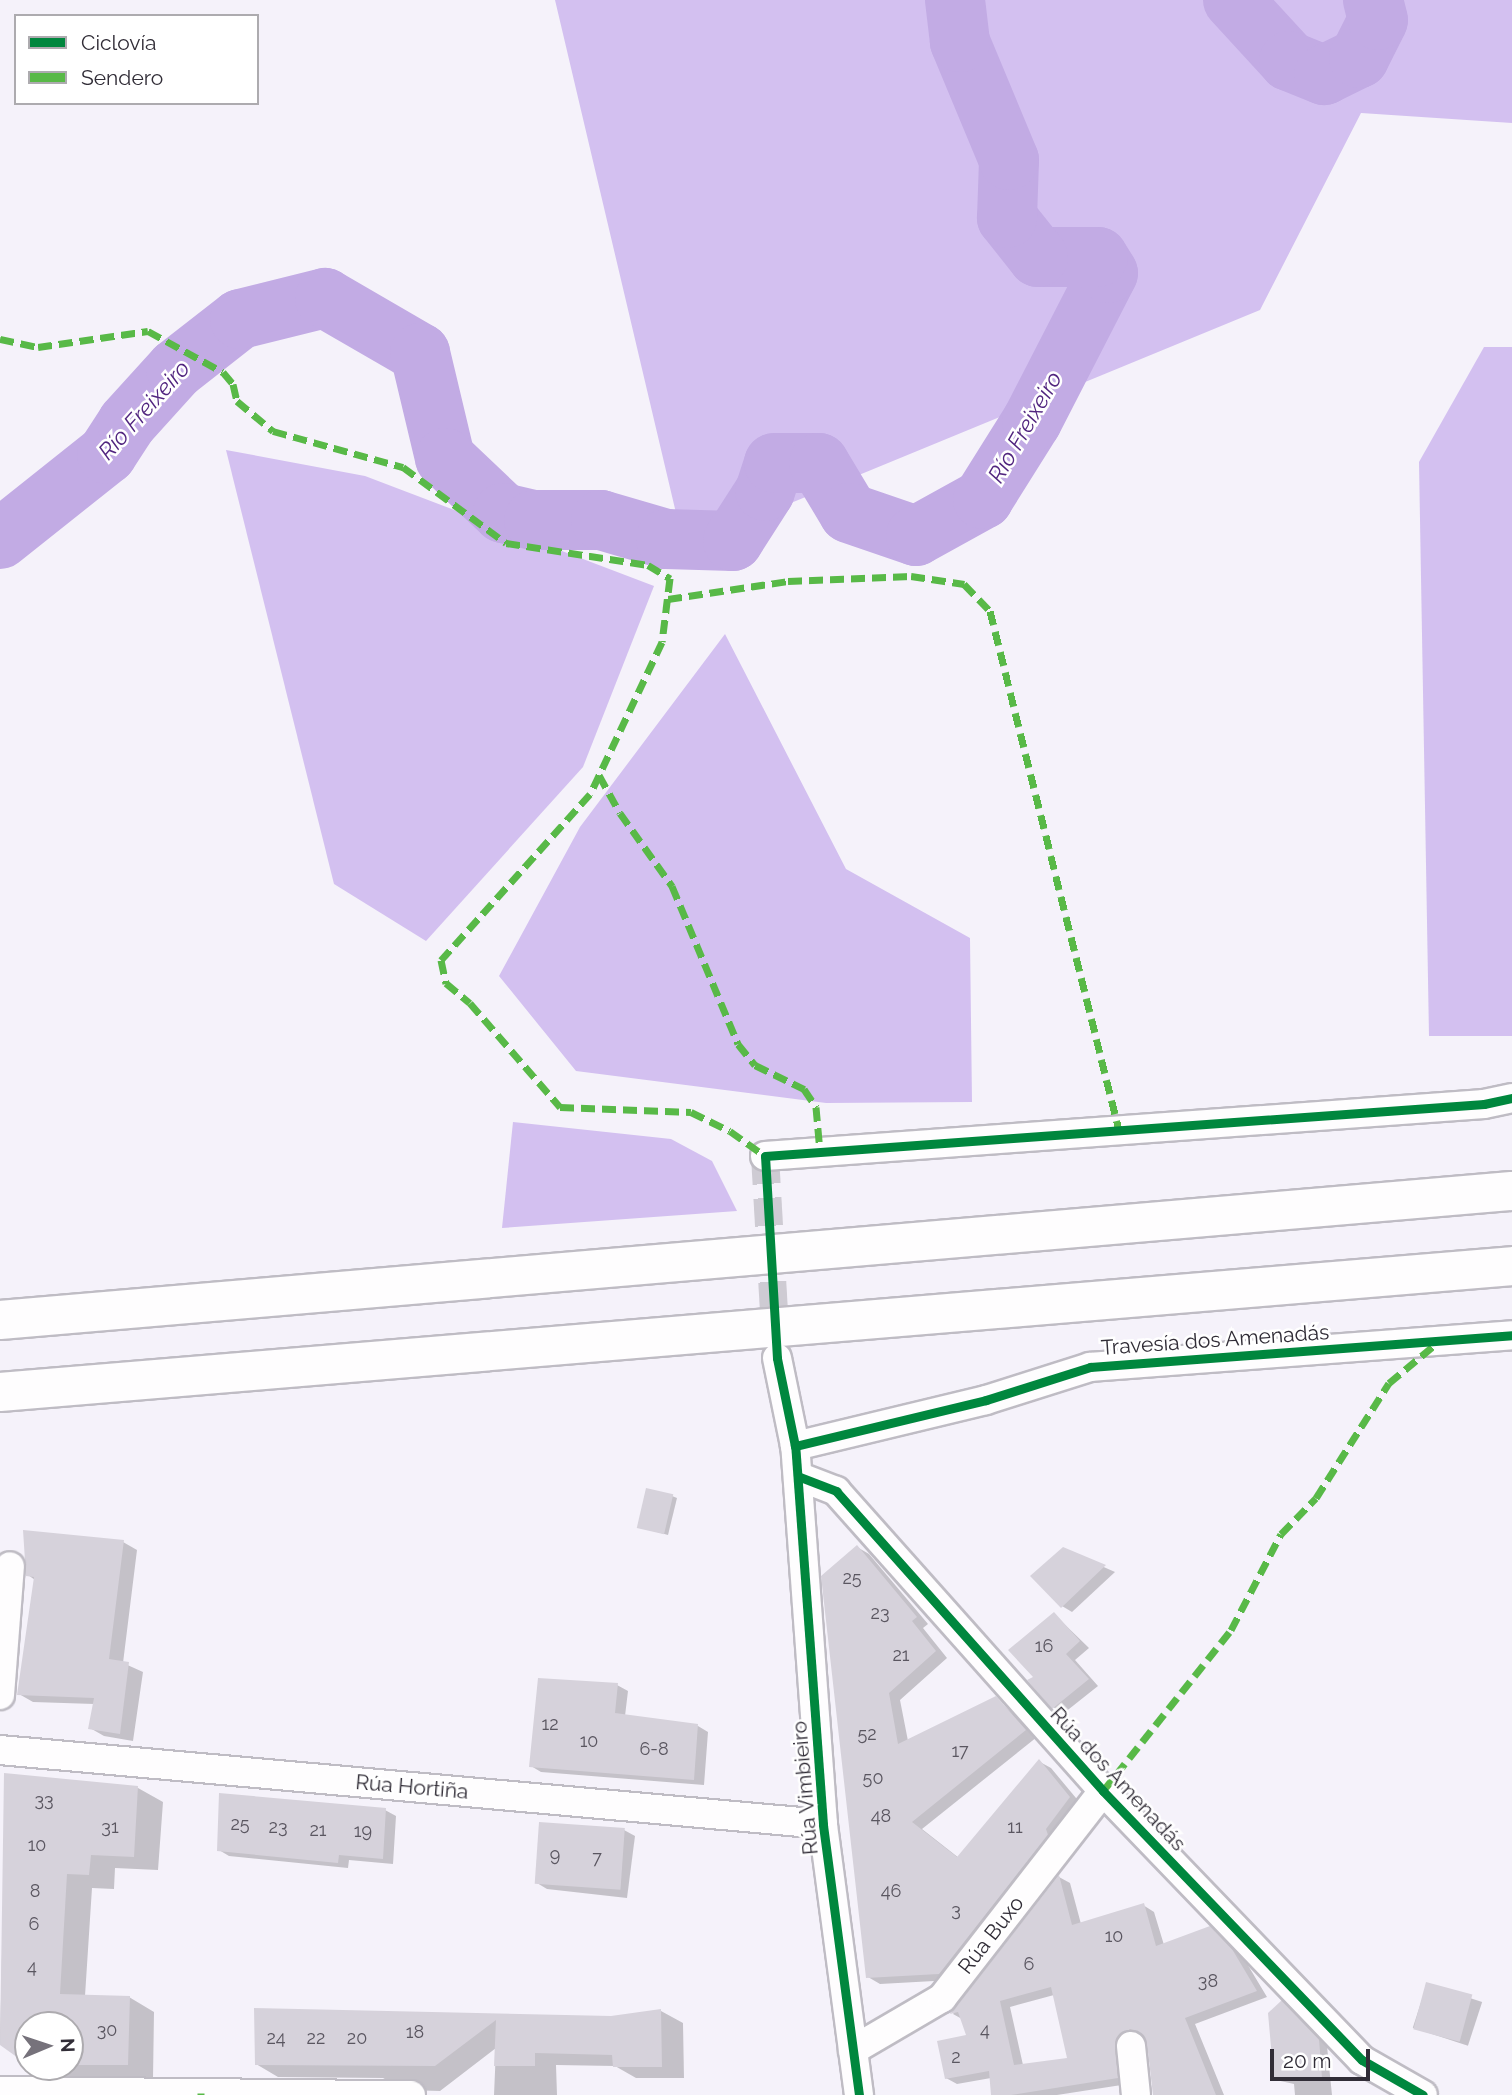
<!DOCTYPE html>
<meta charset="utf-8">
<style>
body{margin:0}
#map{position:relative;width:1512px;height:2095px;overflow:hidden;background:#f5f2fa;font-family:Raleway,sans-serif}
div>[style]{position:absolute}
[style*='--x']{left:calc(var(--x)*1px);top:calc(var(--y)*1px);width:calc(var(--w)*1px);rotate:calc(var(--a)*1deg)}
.forest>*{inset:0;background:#d3c0f0}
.shadow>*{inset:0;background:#0003;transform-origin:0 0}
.river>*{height:60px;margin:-30px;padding:0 30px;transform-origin:30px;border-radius:30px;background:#c2abe4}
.building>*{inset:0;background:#d6d2db;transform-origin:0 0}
.minor-tunnel>*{height:28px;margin-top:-14px;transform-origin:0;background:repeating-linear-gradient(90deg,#cecbd3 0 28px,transparent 0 42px)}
.roads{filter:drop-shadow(2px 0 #bfbcc4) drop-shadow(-2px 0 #bfbcc4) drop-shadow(0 2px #bfbcc4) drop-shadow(0 -2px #bfbcc4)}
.minor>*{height:28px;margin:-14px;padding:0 14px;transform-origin:14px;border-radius:14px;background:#fefdfe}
.trunk>*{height:38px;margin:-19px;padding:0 19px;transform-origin:19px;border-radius:19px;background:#fefdfe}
.quiet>*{height:7px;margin-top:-3.5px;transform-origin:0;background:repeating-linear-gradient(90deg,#58b947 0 14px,transparent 0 21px)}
.cycleway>*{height:9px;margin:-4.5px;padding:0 4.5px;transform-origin:4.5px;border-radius:4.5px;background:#00873e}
span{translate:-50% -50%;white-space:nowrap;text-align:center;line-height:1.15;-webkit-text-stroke:5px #fff;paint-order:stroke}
.number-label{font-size:18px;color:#5a5660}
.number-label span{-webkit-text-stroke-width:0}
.street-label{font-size:21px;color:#312d37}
.water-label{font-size:23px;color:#51257f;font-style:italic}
.legend{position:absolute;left:14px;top:14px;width:245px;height:91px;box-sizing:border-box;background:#fff;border:2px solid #adabaf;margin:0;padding:9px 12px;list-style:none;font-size:21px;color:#312d37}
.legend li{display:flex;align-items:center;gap:14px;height:35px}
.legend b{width:35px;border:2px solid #adabaf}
.north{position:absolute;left:14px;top:2011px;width:70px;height:70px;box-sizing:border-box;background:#fff;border:2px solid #adabaf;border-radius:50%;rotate:88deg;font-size:19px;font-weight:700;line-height:28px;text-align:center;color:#312d37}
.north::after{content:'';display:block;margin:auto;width:24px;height:32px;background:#76727b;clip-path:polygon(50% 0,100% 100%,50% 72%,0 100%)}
.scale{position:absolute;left:1270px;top:2049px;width:100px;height:32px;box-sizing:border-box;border:4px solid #312d37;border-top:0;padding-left:9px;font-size:21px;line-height:24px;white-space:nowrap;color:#312d37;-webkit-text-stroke:5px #fff;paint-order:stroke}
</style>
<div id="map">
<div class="forest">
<i style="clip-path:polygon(555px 0,1512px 0,1512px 123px,1361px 113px,1260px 310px,684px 547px)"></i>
<i style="clip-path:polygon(1484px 347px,1512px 347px,1512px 1036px,1429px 1036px,1419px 462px)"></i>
<i style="clip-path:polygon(226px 450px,365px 476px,654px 586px,583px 767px,426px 941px,334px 884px)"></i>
<i style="clip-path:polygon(725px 634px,846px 869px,970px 938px,972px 1102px,826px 1103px,576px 1071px,499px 976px,580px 827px)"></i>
<i style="clip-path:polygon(513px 1122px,671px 1139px,712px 1161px,737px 1211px,502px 1228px)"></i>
</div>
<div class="shadow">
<i style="clip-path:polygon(672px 1496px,677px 1498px,668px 1535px,639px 1527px)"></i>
<i style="clip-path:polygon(123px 1542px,137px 1550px,123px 1663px,143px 1672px,133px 1741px,104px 1736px,90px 1728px,94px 1704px,33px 1702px,19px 1694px,35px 1580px,28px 1575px)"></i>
<i style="clip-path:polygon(857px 1547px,869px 1554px,928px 1624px,923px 1628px,947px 1658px,900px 1700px,908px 1741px,996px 1698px,1037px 1737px,922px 1829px,959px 1858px,1040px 1762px,1051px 1768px,1081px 1804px,952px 1980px,880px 1984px,868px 1977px)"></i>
<i style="clip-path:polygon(1063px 1549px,1115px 1572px,1072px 1612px,1062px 1606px)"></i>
<i style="clip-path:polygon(1055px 1615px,1089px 1648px,1075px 1660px,1098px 1686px,1064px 1713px,1053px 1707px,1036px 1678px)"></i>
<i style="clip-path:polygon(617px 1685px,628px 1691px,625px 1716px,698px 1726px,708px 1732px,704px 1785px,541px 1772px,531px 1766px)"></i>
<i style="clip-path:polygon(6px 1775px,138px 1788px,163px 1802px,158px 1870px,115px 1868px,114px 1889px,92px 1888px,85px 1996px,129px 1997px,154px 2012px,153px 2079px,50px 2078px,31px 2067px,70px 2067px,70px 2025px,28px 2025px,28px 2065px,0 2043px)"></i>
<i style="clip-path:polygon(385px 1810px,396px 1816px,393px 1864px,349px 1860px,348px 1868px,229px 1856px,219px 1850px)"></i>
<i style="clip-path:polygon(624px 1830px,635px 1836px,627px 1898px,547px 1889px,537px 1883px)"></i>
<i style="clip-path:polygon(evenodd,1059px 1877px,1070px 1883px,1081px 1924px,1143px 1905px,1154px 1912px,1164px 1945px,1210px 1928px,1243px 1957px,1267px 1997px,1195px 2024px,1224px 2095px,1155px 2095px,1149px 2044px,1141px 2035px,1127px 2045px,1128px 2084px,1057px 2095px,993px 2095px,991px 2078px,957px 2084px,946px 2078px,968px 2036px,962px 2019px,953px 2014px,1059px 1877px,1054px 1995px,1069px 2060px,1023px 2065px,1010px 2007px,1054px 1995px)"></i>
<i style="left:1427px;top:1984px;width:58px;height:46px;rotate:18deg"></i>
<i style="clip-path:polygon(1282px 2003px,1327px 2046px,1332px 2095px,1295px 2095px,1294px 2084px,1276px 2080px)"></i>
<i style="clip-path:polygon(256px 2009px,611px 2018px,661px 2011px,683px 2023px,684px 2078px,636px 2078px,615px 2066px,556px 2065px,557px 2095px,494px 2095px,496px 2048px,440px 2091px,404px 2090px,383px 2078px,278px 2077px,256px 2064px)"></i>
</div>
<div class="river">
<i style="--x:1233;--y:0;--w:83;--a:47.4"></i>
<i style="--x:1289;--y:61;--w:38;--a:22"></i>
<i style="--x:1324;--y:75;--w:39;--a:-26"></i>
<i style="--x:1359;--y:58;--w:42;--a:-63.4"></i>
<i style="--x:1378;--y:20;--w:21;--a:-104"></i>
<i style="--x:0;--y:539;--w:137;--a:-38.5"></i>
<i style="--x:107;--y:454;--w:37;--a:-57"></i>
<i style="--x:127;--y:423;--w:73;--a:-47.8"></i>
<i style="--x:176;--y:369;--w:81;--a:-38"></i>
<i style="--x:240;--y:319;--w:88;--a:-13.9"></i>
<i style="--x:325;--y:298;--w:110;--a:30.1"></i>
<i style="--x:420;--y:353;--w:108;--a:76.6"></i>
<i style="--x:445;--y:458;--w:80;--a:43.5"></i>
<i style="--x:503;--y:513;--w:32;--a:13"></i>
<i style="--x:534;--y:520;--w:67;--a:0"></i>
<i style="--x:601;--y:520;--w:68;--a:16.3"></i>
<i style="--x:666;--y:539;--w:67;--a:1.7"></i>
<i style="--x:733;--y:541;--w:59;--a:-57.4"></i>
<i style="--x:765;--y:491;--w:29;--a:-72"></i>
<i style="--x:774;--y:463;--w:45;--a:0"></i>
<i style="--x:819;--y:463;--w:58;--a:59"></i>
<i style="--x:849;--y:513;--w:71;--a:18.9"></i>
<i style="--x:916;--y:536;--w:77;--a:-28.9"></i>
<i style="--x:983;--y:499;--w:92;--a:-57.9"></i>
<i style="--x:1032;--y:421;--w:166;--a:-62.8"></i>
<i style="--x:1108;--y:273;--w:19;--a:-122"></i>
<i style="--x:1098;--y:257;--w:60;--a:180"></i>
<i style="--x:1038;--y:257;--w:50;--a:-128.5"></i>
<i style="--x:1007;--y:218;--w:58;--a:-88"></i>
<i style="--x:1009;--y:160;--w:128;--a:-112.6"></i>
<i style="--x:960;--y:42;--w:42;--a:-96.8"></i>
</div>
<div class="building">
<i style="left:646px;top:1488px;width:28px;height:41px;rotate:13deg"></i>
<i style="clip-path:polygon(23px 1530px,124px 1540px,109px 1659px,129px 1662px,120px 1734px,88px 1729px,94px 1698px,17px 1695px,34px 1577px,26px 1576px)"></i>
<i style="clip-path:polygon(857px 1545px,917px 1617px,912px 1621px,936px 1651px,889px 1693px,898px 1744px,996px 1696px,1026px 1730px,912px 1822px,957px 1857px,1039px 1759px,1070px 1797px,1046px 1829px,1048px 1835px,939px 1974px,866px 1978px,821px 1576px)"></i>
<i style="clip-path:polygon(1063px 1547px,1106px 1565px,1061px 1608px,1030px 1576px)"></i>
<i style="clip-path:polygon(1054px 1612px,1080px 1641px,1066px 1654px,1089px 1679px,1052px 1709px,1027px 1680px,1033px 1677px,1008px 1650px)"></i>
<i style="clip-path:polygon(538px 1678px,618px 1683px,615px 1713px,698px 1724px,694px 1780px,529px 1767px)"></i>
<i style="clip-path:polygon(4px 1773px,138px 1786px,134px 1857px,91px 1855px,89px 1875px,67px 1874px,60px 1994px,130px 1996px,128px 2065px,70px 2065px,70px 2025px,28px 2025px,28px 2065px,0 2045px)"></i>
<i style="clip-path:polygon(219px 1793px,386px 1808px,383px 1859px,339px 1855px,338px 1863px,217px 1851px)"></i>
<i style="left:539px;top:1822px;width:86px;height:62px;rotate:4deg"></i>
<i style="clip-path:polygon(evenodd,1059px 1875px,1072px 1925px,1144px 1903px,1156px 1946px,1210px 1926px,1232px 1949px,1257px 1991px,1185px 2018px,1216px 2095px,1153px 2095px,1147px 2044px,1138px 2031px,1130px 2029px,1116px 2040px,1118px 2078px,1011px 2095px,991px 2095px,989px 2071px,945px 2079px,937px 2041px,966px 2035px,958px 2012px,950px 2014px,1059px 1875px,1051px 1987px,1067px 2058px,1014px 2065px,1000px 2001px,1051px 1987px)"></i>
<i style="left:1426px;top:1982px;width:48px;height:49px;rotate:15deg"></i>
<i style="clip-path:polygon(1282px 2000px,1319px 2039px,1322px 2078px,1274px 2081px,1268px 2013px)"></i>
<i style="clip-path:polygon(254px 2008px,611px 2016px,661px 2009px,662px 2067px,613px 2067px,612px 2055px,535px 2053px,535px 2066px,494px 2066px,496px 2020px,435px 2066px,255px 2065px)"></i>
</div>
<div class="minor-tunnel">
<i style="--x:765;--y:1156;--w:188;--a:86.7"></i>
</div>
<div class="roads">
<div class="minor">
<i style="--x:765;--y:1156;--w:721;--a:-4.14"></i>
<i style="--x:1484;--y:1104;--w:29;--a:-12"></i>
<i style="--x:777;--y:1358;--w:90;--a:78.4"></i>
<i style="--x:800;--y:1477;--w:39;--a:21"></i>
<i style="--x:836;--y:1491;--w:402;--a:48.3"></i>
<i style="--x:1103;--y:1791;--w:373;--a:46.1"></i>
<i style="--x:1362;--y:2060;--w:70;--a:29.8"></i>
<i style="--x:0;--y:1695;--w:129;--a:-85.6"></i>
<i style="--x:0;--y:1750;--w:826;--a:5.14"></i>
<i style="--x:1131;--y:2046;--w:49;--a:84.2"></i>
<i style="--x:853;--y:2050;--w:103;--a:-30.3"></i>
<i style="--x:942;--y:1998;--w:262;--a:-52.1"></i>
<i style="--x:0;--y:2091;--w:411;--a:0.6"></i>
<i style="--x:859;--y:2095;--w:273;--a:-97.6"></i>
<i style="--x:823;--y:1824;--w:379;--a:-94.2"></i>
<i style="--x:795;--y:1446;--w:196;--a:-13.5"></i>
<i style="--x:986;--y:1400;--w:109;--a:-17.6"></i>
<i style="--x:1090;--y:1367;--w:423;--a:-4.3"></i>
</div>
<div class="trunk">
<i style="--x:0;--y:1320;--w:1517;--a:-4.88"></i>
<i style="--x:0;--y:1392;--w:1517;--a:-4.76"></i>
</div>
</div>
<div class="quiet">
<i style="--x:0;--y:339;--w:39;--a:12"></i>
<i style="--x:38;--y:347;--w:111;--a:-8.3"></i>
<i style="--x:148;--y:331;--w:85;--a:28.7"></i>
<i style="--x:223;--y:372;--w:16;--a:50"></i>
<i style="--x:233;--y:384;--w:17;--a:77"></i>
<i style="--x:237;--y:401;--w:47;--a:39.8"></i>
<i style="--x:273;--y:431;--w:135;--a:15.5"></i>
<i style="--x:403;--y:467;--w:128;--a:36.4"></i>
<i style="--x:506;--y:543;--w:144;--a:8.8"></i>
<i style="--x:648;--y:565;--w:26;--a:31"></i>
<i style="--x:670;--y:578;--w:64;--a:97.1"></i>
<i style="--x:662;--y:642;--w:168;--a:115.3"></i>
<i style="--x:590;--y:794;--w:223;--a:131.9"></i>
<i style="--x:441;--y:960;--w:24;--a:78"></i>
<i style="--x:446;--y:983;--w:31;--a:40"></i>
<i style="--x:470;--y:1003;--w:138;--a:49.1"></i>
<i style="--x:560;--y:1107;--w:131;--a:2.2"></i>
<i style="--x:691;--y:1112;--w:43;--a:26"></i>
<i style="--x:730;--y:1131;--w:43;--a:35.5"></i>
<i style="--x:668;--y:599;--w:121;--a:-8.5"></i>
<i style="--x:788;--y:581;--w:123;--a:-2.3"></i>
<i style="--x:911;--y:576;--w:54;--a:8.6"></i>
<i style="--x:964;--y:584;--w:37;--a:46"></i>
<i style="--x:990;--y:611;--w:535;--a:76.04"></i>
<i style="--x:599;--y:775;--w:43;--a:61.1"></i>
<i style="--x:620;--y:813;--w:90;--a:54.5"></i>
<i style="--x:672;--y:886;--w:171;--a:67.3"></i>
<i style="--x:738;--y:1044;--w:27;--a:51"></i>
<i style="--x:755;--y:1065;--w:55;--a:26.1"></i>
<i style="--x:804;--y:1089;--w:22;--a:56"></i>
<i style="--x:816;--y:1107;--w:45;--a:84.9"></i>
<i style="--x:1103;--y:1791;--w:206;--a:-51.5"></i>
<i style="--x:1231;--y:1630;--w:108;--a:-62.5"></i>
<i style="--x:1281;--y:1534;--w:50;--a:-45.8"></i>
<i style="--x:1316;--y:1498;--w:136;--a:-57.6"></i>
<i style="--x:1389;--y:1383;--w:62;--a:-39.8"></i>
<i style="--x:201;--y:2093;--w:2;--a:90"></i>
</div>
<div class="cycleway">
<i style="--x:795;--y:1446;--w:90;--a:-101.6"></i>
<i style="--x:777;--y:1358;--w:202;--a:-93.4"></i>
<i style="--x:765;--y:1156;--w:721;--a:-4.14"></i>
<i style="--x:1484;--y:1104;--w:29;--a:-12"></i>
<i style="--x:800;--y:1477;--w:39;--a:21"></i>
<i style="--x:836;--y:1491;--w:402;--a:48.3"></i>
<i style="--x:1103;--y:1791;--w:373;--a:46.1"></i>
<i style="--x:1362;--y:2060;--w:70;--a:29.8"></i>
<i style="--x:859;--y:2095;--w:273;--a:-97.6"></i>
<i style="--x:823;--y:1824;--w:379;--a:-94.2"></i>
<i style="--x:795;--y:1446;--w:196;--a:-13.5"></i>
<i style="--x:986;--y:1400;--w:109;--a:-17.6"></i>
<i style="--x:1090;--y:1367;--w:423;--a:-4.3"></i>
</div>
<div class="number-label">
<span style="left:852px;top:1578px">25</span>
<span style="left:880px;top:1613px">23</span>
<span style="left:1044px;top:1646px">16</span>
<span style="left:901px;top:1655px">21</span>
<span style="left:550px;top:1724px">12</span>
<span style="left:867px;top:1734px">52</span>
<span style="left:589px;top:1741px">10</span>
<span style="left:654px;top:1749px">6-8</span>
<span style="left:960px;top:1751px">17</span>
<span style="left:873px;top:1778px">50</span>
<span style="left:44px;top:1800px">33</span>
<span style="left:881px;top:1816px">48</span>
<span style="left:240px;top:1824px">25</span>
<span style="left:110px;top:1827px">31</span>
<span style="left:278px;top:1827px">23</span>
<span style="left:1015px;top:1827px">11</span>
<span style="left:318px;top:1830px">21</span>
<span style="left:363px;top:1831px">19</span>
<span style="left:37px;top:1845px">10</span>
<span style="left:555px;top:1855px">9</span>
<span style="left:597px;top:1858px">7</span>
<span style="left:35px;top:1891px">8</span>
<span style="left:891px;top:1891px">46</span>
<span style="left:956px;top:1910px">3</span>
<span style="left:34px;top:1924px">6</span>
<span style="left:1114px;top:1936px">10</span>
<span style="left:1029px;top:1964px">6</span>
<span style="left:32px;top:1967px">4</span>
<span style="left:1208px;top:1981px">38</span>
<span style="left:107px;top:2030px">30</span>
<span style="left:985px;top:2030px">4</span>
<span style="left:415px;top:2032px">18</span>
<span style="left:276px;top:2038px">24</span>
<span style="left:316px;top:2038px">22</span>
<span style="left:357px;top:2038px">20</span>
<span style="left:956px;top:2057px">2</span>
</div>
<div class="street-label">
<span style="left:1215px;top:1340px;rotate:-4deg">Travesía dos Amenadás</span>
<span style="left:1118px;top:1779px;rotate:47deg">Rúa dos Amenadás</span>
<span style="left:412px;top:1787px;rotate:5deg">Rúa Hortiña</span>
<span style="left:805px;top:1788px;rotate:-95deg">Rúa Vimbieiro</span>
<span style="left:991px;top:1935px;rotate:-52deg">Rúa Buxo</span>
</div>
<div class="water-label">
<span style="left:144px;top:410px;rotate:-48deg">Río Freixeiro</span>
<span style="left:1025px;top:427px;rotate:-60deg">Río Freixeiro</span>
</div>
<ul class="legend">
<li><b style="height:9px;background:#00873e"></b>Ciclovía</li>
<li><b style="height:9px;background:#58b947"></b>Sendero</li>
</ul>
<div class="north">N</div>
<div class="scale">20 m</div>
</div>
